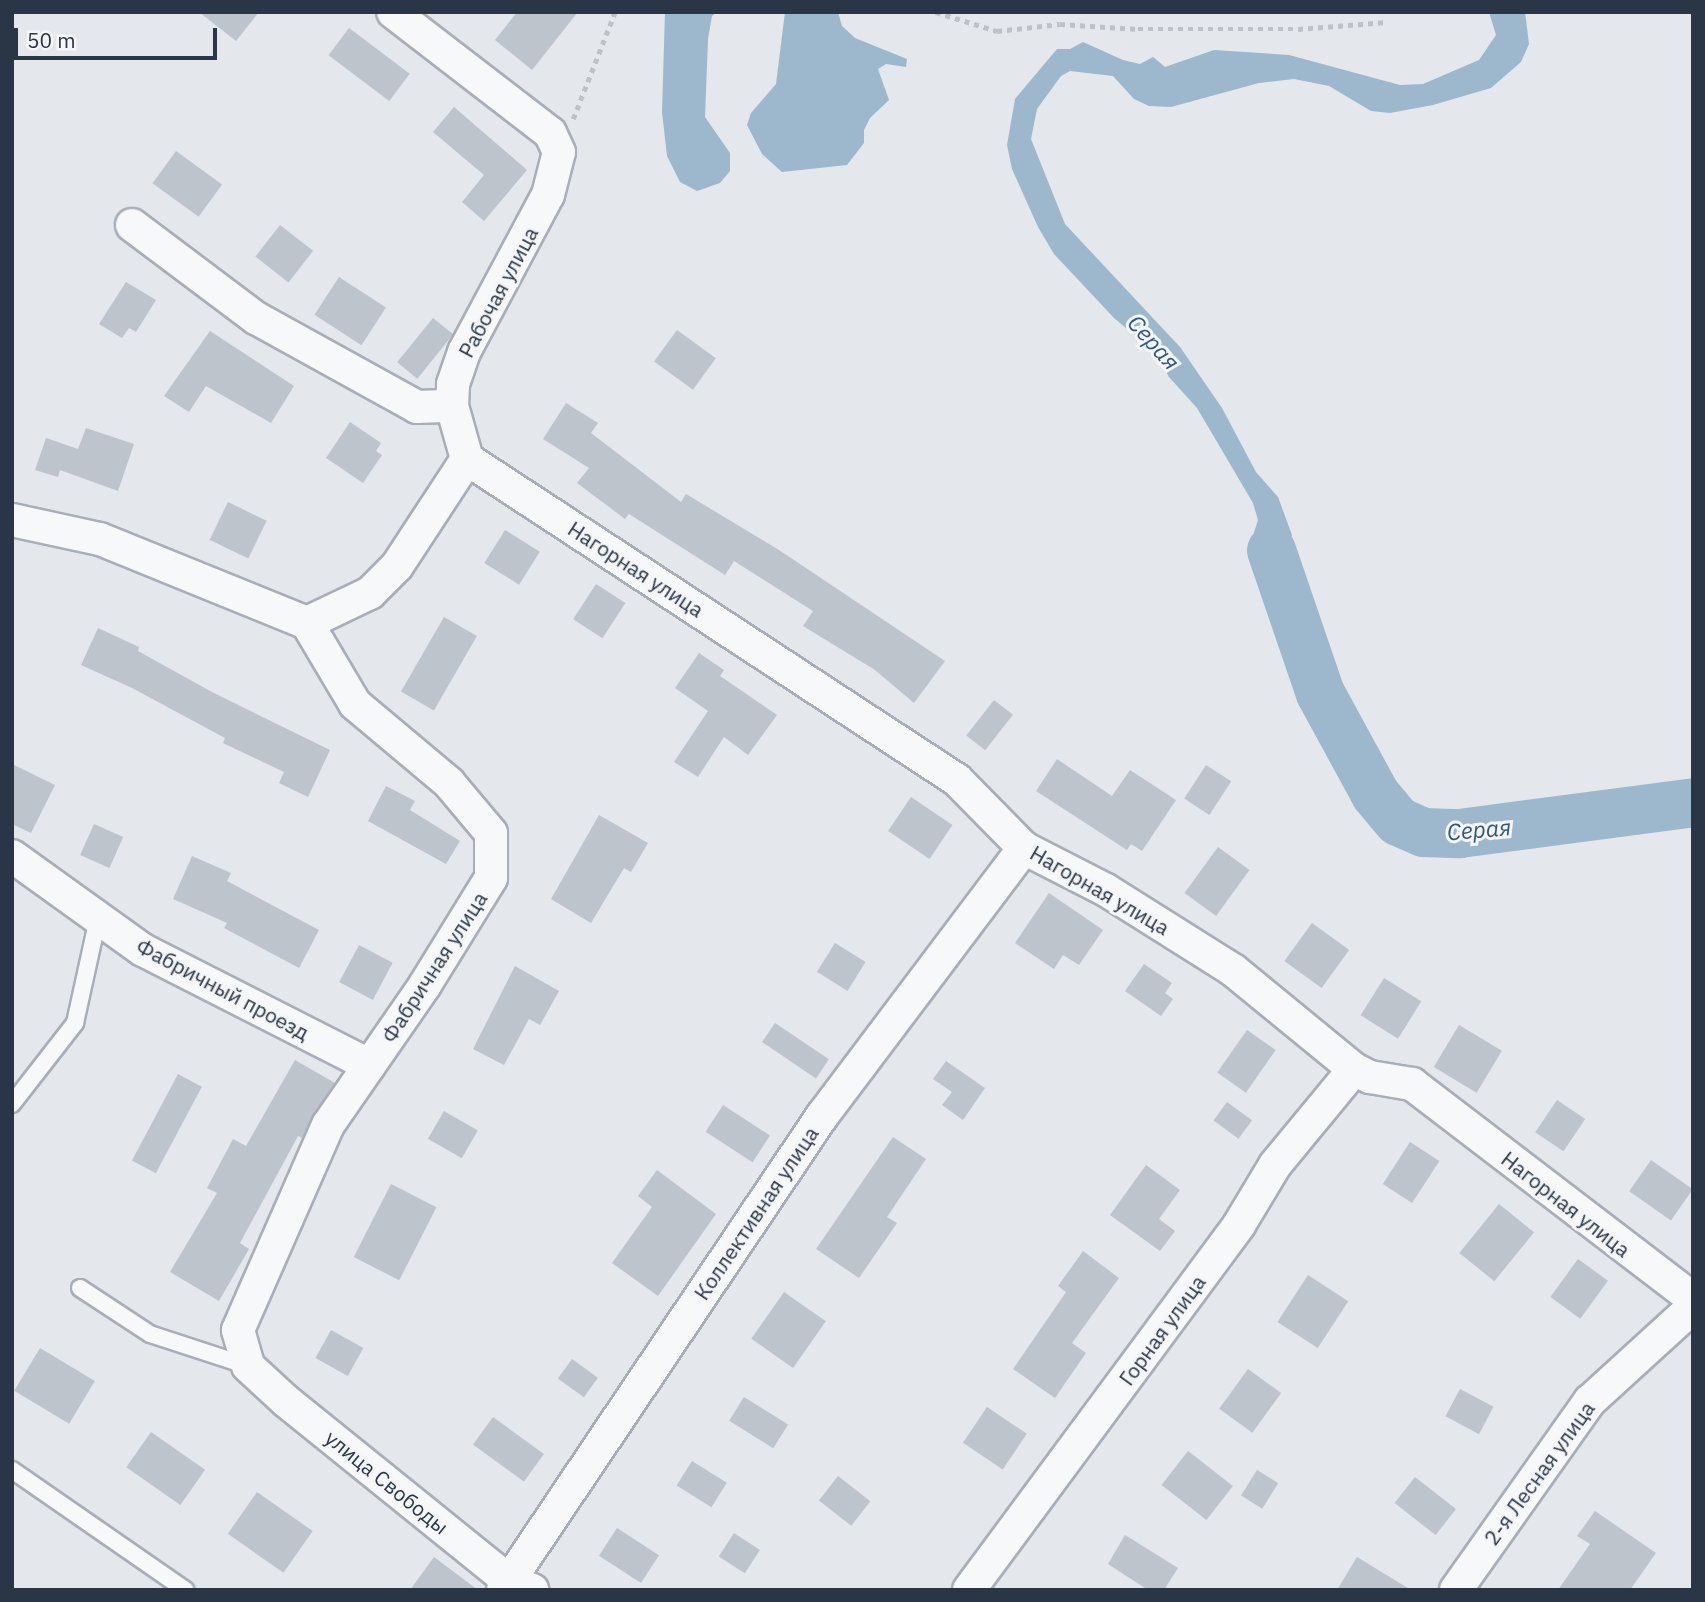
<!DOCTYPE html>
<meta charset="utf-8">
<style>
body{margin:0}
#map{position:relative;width:1705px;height:1602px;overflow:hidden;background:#e4e7ec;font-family:"IBM Plex Sans",sans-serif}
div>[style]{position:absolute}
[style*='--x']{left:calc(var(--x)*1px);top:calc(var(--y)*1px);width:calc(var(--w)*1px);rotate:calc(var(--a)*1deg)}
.water>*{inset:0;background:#9db7cd}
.river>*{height:49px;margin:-24.5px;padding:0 24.5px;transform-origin:24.5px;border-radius:24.5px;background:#9db7cd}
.building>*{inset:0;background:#bdc4cc;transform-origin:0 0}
.path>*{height:4.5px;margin-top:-2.25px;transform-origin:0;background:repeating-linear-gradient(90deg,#bec2c8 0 5px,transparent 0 10px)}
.roads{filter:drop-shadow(2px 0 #a8aeb7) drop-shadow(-2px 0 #a8aeb7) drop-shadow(0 2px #a8aeb7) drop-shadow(0 -2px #a8aeb7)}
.service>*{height:16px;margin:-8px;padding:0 8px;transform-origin:8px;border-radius:8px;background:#f7f8fa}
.minor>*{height:32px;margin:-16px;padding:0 16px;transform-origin:16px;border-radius:16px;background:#f7f8fa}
span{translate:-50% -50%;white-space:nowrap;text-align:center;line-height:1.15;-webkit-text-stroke:6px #f4f6f9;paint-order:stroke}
.street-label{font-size:21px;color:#2a3646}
.water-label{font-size:23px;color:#32577c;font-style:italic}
.frame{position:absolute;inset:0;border:14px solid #2a3646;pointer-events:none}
.scale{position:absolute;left:14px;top:28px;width:203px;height:32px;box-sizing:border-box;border:4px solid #2a3646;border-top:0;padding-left:9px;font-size:21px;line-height:24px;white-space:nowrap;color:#2a3646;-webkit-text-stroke:5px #f4f6f9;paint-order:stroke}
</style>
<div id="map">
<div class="water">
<i style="clip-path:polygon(665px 12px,717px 12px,712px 16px,708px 39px,705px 117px,730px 153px,730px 171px,720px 183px,697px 191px,680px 182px,667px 156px,662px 112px)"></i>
<i style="clip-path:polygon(785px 12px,838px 12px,842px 26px,855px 38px,907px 59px,906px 67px,886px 64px,878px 69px,889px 100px,870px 118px,864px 130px,864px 143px,847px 165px,782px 172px,762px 154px,747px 125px,751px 113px,776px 84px)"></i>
<i style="clip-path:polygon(1489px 12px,1525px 12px,1529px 44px,1521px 62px,1491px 88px,1433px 105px,1390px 113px,1371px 111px,1329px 86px,1294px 79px,1259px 83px,1171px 107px,1149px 106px,1134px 99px,1113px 76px,1070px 71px,1061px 76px,1037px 109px,1031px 139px,1065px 224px,1180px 347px,1222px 408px,1256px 472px,1278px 497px,1292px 535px,1285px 553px,1289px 569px,1304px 606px,1284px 616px,1252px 539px,1258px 520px,1253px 503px,1197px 408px,1169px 377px,1156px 353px,1114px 318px,1054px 254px,1038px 227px,1012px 169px,1007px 145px,1015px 99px,1057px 49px,1070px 49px,1083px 42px,1123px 60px,1140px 64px,1153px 57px,1165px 67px,1214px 50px,1289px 55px,1400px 85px,1423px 84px,1479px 60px,1496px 35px)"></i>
</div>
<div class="river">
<i style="--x:1271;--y:550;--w:151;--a:71.1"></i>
<i style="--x:1320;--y:693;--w:115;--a:61.4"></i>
<i style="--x:1375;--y:794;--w:35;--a:50"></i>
<i style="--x:1398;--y:821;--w:27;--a:24"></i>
<i style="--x:1423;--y:832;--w:36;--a:2"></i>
<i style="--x:1459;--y:833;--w:236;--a:-7.5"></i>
</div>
<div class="building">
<i style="clip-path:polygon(199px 12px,259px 12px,236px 41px)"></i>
<i style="clip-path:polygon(517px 12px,578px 12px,532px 70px,495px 40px)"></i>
<i style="left:349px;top:28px;width:76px;height:34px;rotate:37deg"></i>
<i style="clip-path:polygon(454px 107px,527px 170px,484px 221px,462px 202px,484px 175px,433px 132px)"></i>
<i style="left:176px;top:151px;width:57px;height:40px;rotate:36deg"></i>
<i style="left:280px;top:225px;width:42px;height:40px;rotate:38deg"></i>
<i style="left:339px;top:277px;width:56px;height:45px;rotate:33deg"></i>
<i style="clip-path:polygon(126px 282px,156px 300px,136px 332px,129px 328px,122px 338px,99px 324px)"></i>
<i style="left:433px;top:318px;width:26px;height:57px;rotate:39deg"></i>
<i style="left:677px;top:330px;width:48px;height:39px;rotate:36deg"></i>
<i style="clip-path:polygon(210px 331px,294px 386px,271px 423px,206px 386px,189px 412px,164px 396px)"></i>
<i style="clip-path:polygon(566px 403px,598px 423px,591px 433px,681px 502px,686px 494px,779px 550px,945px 661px,914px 703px,875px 670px,803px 626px,813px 611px,734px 561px,725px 575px,629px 514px,625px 519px,577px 483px,589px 468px,543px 439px)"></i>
<i style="clip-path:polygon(350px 422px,381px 443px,376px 451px,382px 455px,363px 483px,326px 458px)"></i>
<i style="clip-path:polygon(86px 428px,134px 444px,118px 491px,60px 470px,58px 477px,35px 470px,46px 438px,78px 449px)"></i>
<i style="left:228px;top:502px;width:43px;height:42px;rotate:26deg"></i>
<i style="left:505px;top:530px;width:41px;height:39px;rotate:32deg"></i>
<i style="left:596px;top:584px;width:35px;height:42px;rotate:33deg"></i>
<i style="left:444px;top:617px;width:38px;height:86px;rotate:30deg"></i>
<i style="clip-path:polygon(98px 628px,139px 647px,138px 651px,212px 692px,330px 750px,308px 797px,279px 783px,284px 772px,223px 743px,225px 738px,132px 688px,81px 665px)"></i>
<i style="clip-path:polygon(699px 653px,724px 670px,720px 676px,777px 715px,748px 755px,724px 737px,698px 777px,674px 762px,708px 711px,675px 688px)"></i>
<i style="left:994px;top:700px;width:24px;height:45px;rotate:38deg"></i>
<i style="clip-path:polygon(1057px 759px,1112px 796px,1130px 770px,1176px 800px,1142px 851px,1131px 844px,1127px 850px,1036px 791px)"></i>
<i style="clip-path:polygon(12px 764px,55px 785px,31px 833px,12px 824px)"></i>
<i style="left:1206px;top:765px;width:30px;height:40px;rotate:33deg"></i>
<i style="clip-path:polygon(386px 786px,415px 801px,410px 810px,460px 841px,446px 864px,368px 821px)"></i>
<i style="left:911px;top:797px;width:50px;height:41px;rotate:34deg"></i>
<i style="clip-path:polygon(599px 815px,648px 843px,631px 872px,624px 868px,591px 923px,551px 899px)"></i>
<i style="left:94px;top:824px;width:32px;height:34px;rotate:24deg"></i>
<i style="left:1218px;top:847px;width:39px;height:57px;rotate:36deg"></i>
<i style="clip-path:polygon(192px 856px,231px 873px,227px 881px,319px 930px,299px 968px,224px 928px,227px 923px,173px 899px)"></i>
<i style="clip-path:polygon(1049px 893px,1103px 930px,1079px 965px,1063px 955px,1054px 969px,1015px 943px)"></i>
<i style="left:1312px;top:923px;width:46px;height:47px;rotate:36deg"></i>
<i style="left:835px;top:943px;width:36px;height:34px;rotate:32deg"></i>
<i style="left:359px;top:945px;width:38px;height:42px;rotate:28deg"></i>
<i style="clip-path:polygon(1144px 964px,1172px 983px,1165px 993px,1173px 999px,1161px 1016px,1125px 991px)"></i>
<i style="clip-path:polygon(515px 966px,559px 991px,540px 1025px,529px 1019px,504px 1065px,473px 1049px)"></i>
<i style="left:1384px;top:978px;width:44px;height:44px;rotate:32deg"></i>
<i style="left:775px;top:1023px;width:65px;height:23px;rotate:34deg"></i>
<i style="left:1459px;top:1025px;width:50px;height:49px;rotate:31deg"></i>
<i style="left:1247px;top:1030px;width:35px;height:52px;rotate:35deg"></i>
<i style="clip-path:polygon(295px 1060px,335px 1083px,302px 1138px,298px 1136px,240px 1243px,249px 1249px,219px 1301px,170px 1272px,217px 1193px,207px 1188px,233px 1139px,246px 1146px)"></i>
<i style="clip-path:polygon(946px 1061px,985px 1088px,963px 1120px,942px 1105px,952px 1092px,933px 1079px)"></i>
<i style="left:178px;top:1074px;width:27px;height:98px;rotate:28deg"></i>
<i style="left:1557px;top:1100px;width:34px;height:39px;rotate:34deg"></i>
<i style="left:1227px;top:1102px;width:31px;height:23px;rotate:36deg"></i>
<i style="left:723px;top:1105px;width:56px;height:32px;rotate:33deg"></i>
<i style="left:444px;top:1111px;width:39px;height:32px;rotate:30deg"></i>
<i style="clip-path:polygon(893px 1137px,926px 1159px,887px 1217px,897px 1223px,859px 1278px,816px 1249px)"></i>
<i style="left:1410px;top:1142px;width:35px;height:50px;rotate:33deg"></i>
<i style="left:1651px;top:1160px;width:51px;height:38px;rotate:35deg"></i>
<i style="clip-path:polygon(1146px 1165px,1180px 1190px,1159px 1219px,1175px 1231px,1160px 1251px,1110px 1215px)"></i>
<i style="clip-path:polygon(657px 1170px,716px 1214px,658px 1296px,612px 1263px,652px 1207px,638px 1196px)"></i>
<i style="left:391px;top:1184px;width:51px;height:82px;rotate:27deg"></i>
<i style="left:1499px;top:1204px;width:45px;height:63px;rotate:39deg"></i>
<i style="clip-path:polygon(1083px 1251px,1119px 1278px,1072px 1343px,1086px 1353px,1055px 1398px,1013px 1369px,1066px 1292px,1058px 1286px)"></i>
<i style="left:1578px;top:1259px;width:37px;height:47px;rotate:36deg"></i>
<i style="left:1308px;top:1275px;width:48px;height:56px;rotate:33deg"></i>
<i style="left:784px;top:1292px;width:51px;height:57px;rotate:35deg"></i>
<i style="left:331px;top:1330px;width:37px;height:32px;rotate:29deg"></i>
<i style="left:40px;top:1348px;width:64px;height:50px;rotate:31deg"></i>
<i style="left:572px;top:1359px;width:32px;height:24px;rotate:36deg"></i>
<i style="left:1248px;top:1369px;width:41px;height:49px;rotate:36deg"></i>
<i style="left:1460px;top:1389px;width:38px;height:31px;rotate:28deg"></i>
<i style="left:744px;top:1397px;width:52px;height:28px;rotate:32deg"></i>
<i style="left:987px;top:1407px;width:48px;height:43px;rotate:34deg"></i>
<i style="left:493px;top:1417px;width:63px;height:34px;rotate:36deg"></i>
<i style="left:151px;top:1432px;width:66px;height:43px;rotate:35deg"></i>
<i style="left:1188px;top:1451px;width:57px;height:43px;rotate:38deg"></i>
<i style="left:692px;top:1461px;width:41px;height:29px;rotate:32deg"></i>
<i style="left:1257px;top:1470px;width:25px;height:30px;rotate:32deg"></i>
<i style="left:838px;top:1476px;width:41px;height:31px;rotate:38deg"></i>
<i style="left:1415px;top:1477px;width:52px;height:33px;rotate:38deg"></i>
<i style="left:257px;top:1492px;width:68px;height:51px;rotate:35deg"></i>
<i style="clip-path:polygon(1595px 1511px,1656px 1553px,1630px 1590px,1558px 1590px,1590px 1544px,1577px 1536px)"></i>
<i style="left:617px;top:1528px;width:50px;height:33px;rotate:33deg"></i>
<i style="left:734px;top:1533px;width:31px;height:28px;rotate:33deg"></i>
<i style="clip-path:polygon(1125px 1535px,1178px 1568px,1164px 1590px,1148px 1590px,1108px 1564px)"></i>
<i style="clip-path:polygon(434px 1557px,478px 1590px,410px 1590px)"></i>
<i style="clip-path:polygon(1357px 1557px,1411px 1590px,1337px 1590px)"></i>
</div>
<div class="path">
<i style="--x:936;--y:12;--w:64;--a:17.3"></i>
<i style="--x:997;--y:31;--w:63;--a:-6.3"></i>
<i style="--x:1060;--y:24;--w:78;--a:3.7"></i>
<i style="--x:1138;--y:29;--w:160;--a:0"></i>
<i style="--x:1298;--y:29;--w:89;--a:-4.5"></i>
<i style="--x:573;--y:119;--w:115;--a:-68.6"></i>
</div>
<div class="roads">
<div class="service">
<i style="--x:12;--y:1104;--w:103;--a:-52.1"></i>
<i style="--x:75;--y:1023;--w:107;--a:-77.6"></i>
<i style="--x:80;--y:1288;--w:84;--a:33.3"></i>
<i style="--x:150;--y:1334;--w:103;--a:18.1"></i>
<i style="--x:12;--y:1470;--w:211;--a:34.7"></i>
</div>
<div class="minor">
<i style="--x:132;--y:225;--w:155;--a:36.9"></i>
<i style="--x:256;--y:318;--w:184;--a:28.9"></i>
<i style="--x:417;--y:407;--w:35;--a:-2"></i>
<i style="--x:467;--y:459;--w:586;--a:33.23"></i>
<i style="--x:957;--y:780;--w:95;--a:45.4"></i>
<i style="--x:1024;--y:848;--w:92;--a:27.1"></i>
<i style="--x:1106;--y:890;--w:150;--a:32.2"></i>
<i style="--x:1233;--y:970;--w:156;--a:39.3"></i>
<i style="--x:1354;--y:1069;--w:18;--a:27"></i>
<i style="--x:1370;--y:1077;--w:43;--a:9.5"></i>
<i style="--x:1412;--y:1084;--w:354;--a:37.4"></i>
<i style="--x:12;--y:520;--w:90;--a:12.2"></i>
<i style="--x:100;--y:539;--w:223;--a:22.1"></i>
<i style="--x:307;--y:623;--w:94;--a:59.3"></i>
<i style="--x:355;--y:704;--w:123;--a:40"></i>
<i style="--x:449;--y:783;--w:65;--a:50"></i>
<i style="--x:491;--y:833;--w:45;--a:90"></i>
<i style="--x:491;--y:878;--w:126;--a:121.7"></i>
<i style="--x:425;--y:985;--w:170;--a:124.7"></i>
<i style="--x:328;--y:1125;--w:224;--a:113.7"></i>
<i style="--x:238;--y:1330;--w:37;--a:74"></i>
<i style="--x:248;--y:1366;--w:52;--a:42.6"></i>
<i style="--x:286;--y:1401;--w:287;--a:38.9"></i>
<i style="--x:509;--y:1581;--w:25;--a:21"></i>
<i style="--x:307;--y:623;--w:70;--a:-25.5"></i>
<i style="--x:370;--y:593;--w:38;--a:-45"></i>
<i style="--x:397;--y:566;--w:128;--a:-56.8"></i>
<i style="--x:467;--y:459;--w:55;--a:-105.8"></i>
<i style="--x:452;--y:406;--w:22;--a:-87"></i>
<i style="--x:453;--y:384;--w:34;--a:-71"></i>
<i style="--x:464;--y:352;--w:178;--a:-61.9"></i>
<i style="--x:548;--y:195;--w:44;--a:-75.7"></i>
<i style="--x:559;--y:152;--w:21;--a:-115"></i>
<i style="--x:550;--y:133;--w:198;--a:-142.4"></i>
<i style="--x:12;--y:856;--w:161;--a:35.7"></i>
<i style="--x:143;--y:950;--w:254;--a:27"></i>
<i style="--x:503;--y:1590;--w:571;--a:-56.06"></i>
<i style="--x:822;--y:1116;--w:336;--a:-53"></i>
<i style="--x:969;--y:1590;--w:454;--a:-53.5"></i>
<i style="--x:1239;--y:1225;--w:70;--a:-59"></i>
<i style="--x:1275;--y:1165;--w:124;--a:-50.5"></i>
<i style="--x:1456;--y:1590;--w:232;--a:-54.7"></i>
<i style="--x:1590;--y:1401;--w:139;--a:-42.4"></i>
</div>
</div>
<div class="street-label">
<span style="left:498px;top:292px;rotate:-62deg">Рабочая улица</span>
<span style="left:636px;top:569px;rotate:33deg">Нагорная улица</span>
<span style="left:1100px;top:890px;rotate:30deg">Нагорная улица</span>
<span style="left:434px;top:967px;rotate:-57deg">Фабричная улица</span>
<span style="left:223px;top:989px;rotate:28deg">Фабричный проезд</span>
<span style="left:1566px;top:1204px;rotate:38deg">Нагорная улица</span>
<span style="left:756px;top:1213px;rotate:-56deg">Коллективная улица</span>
<span style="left:1162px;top:1330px;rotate:-54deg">Горная улица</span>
<span style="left:1539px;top:1473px;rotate:-54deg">2-я Лесная улица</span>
<span style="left:387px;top:1482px;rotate:39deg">улица Свободы</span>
</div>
<div class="water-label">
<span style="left:1154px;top:342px;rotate:48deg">Серая</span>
<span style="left:1479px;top:829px;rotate:-5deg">Серая</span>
</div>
<div class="frame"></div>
<div class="scale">50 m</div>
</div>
